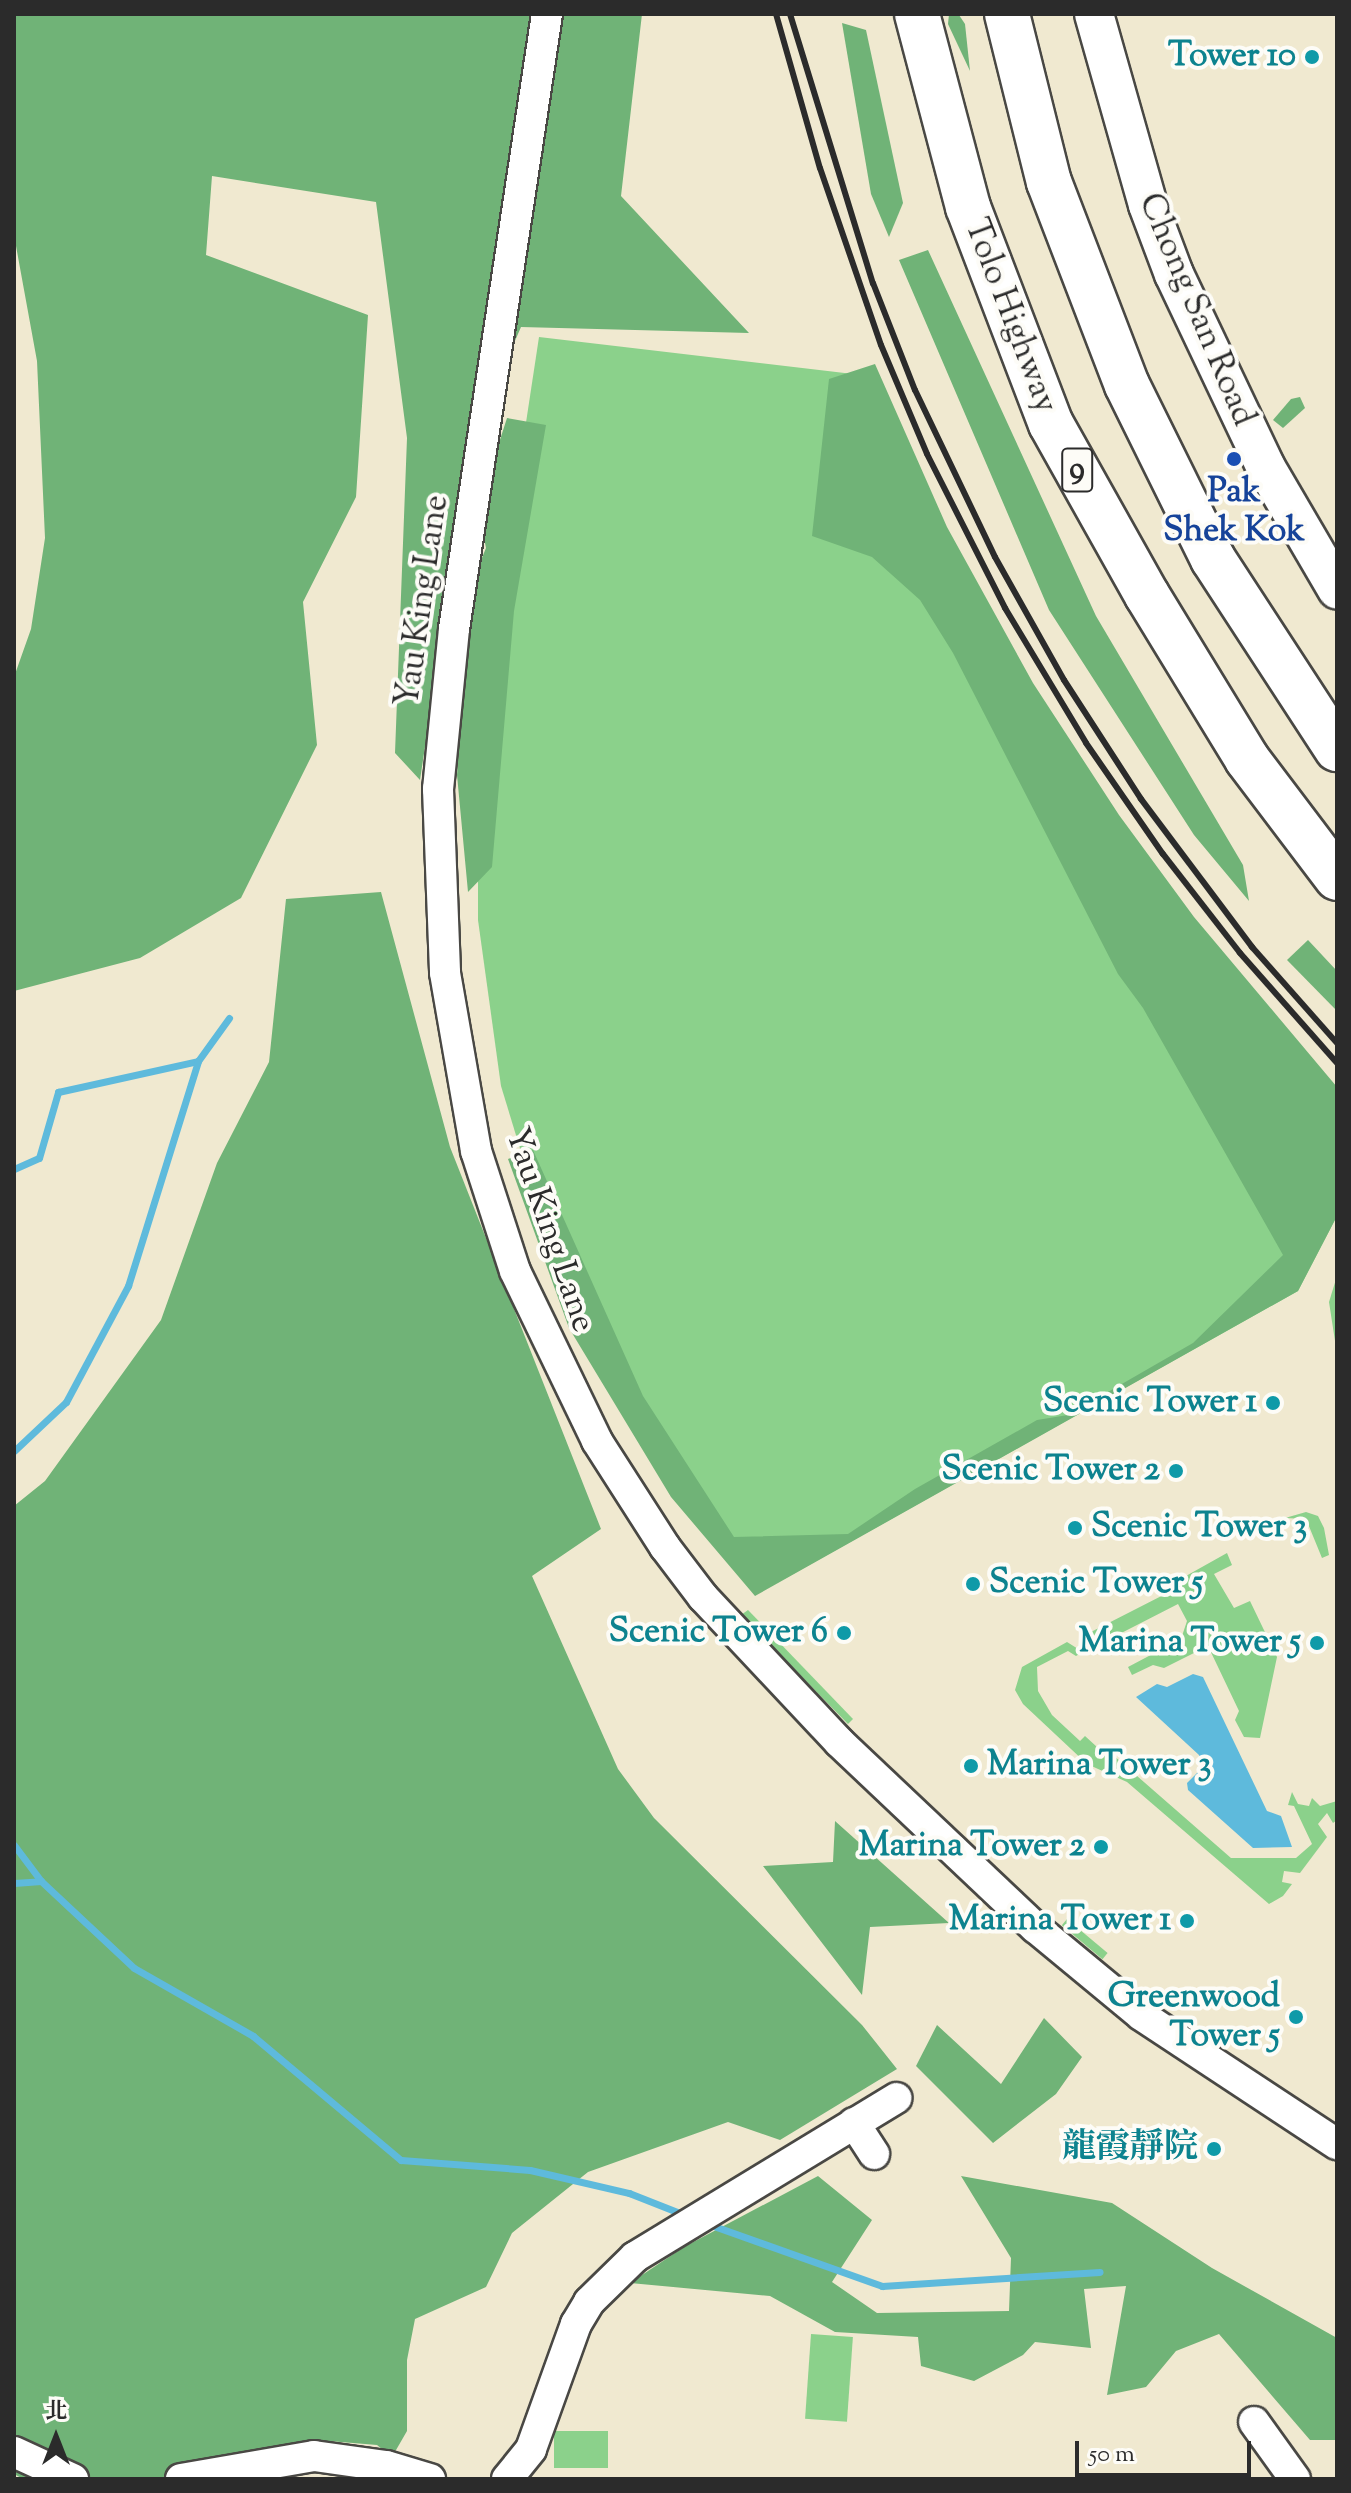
<!DOCTYPE html>
<meta charset="utf-8">
<style>
body{margin:0}
#map{position:relative;width:1351px;height:2493px;overflow:hidden;background:#f0e9d0;font-family:"Sorts Mill Goudy","Noto Serif TC",serif}
div>[style]{position:absolute}
[style*='--x']{left:calc(var(--x)*1px);top:calc(var(--y)*1px);width:calc(var(--w)*1px);rotate:calc(var(--a)*1deg)}
.green>*{inset:0;background:#8bd18b;transform-origin:0 0}
.forest>*{inset:0;background:#70b377}
.water>*{inset:0;background:#5ebadc}
.stream>*{height:7px;margin:-3.5px;padding:0 3.5px;transform-origin:3.5px;border-radius:3.5px;background:#5ebadc}
.roads{filter:drop-shadow(2px 0 #494844) drop-shadow(-2px 0 #494844) drop-shadow(0 2px #494844) drop-shadow(0 -2px #494844)}
.minor>*{height:30px;margin:-15px;padding:0 15px;transform-origin:15px;border-radius:15px;background:#fff}
.major>*{height:38px;margin:-19px;padding:0 19px;transform-origin:19px;border-radius:19px;background:#fff}
.highway>*{height:44px;margin:-22px;padding:0 22px;transform-origin:22px;border-radius:22px;background:#fff}
.rail>*{height:6px;margin:-3px;padding:0 3px;transform-origin:3px;border-radius:3px;background:#2b2b2b}
.dots>*{width:22px;height:22px;translate:-50% -50%;box-sizing:border-box;border:4px solid #fdfcf7;border-radius:50%}
span{translate:-50% -50%;white-space:nowrap;text-align:center;line-height:1.15;-webkit-text-stroke:8px #fdfcf7;paint-order:stroke}
.shield-label span{padding:2px 6px;background:#fdfcf7;border:2px solid;border-radius:6px;-webkit-text-stroke-width:0}
.shield-label{font-size:32px;color:#2b2b2b;font-weight:700}
.culture-label{font-size:34px;color:#0d838f;font-weight:700}
.right{translate:-100% -50%;text-align:right}
.left{translate:0 -50%;text-align:left}
.street-label{font-size:34px;color:#2b2b2b}
.transit-label{font-size:34px;color:#164399;font-weight:700}
.frame{position:absolute;inset:0;border:16px solid #2b2b2b;pointer-events:none}
.north{position:absolute;left:16px;top:2397px;width:80px;height:80px;-webkit-text-stroke:6px #fdfcf7;paint-order:stroke;rotate:0deg;font-size:22px;font-weight:700;line-height:32px;text-align:center;color:#2b2b2b}
.north::after{content:'';display:block;margin:auto;width:28px;height:36px;background:#2b2b2b;clip-path:polygon(50% 0,100% 100%,50% 72%,0 100%)}
.scale{position:absolute;left:1075px;top:2441px;width:176px;height:36px;box-sizing:border-box;border:4px solid #2b2b2b;border-top:0;padding-left:10px;font-size:24px;line-height:28px;white-space:nowrap;color:#2b2b2b;-webkit-text-stroke:6px #fdfcf7;paint-order:stroke}
</style>
<div id="map">
<div class="green">
<i style="clip-path:polygon(539px 337px,853px 374px,1337px 1216px,1298px 1291px,784px 1579px,744px 1564px,635px 1413px,522px 1155px,501px 1086px,478px 920px,478px 785px,498px 607px)"></i>
<i style="clip-path:polygon(1337px 1276px,1337px 1354px,1329px 1302px)"></i>
<i style="clip-path:polygon(1306px 1512px,1318px 1516px,1324px 1528px,1329px 1555px,1322px 1558px,1306px 1519px,1285px 1518px)"></i>
<i style="clip-path:polygon(1227px 1553px,1232px 1565px,1214px 1574px,1234px 1608px,1250px 1601px,1277px 1657px,1260px 1738px,1244px 1737px,1235px 1720px,1239px 1711px,1208px 1646px,1164px 1668px,1153px 1665px,1132px 1675px,1128px 1667px,1181px 1639px,1187px 1621px,1178px 1604px,1094px 1647px,1087px 1634px,1179px 1587px,1177px 1581px)"></i>
<i style="clip-path:polygon(748px 1610px,853px 1719px,848px 1724px,741px 1615px)"></i>
<i style="clip-path:polygon(1067px 1642px,1083px 1652px,1076px 1656px,1068px 1651px,1037px 1667px,1038px 1691px,1052px 1715px,1080px 1741px,1085px 1736px,1109px 1758px,1113px 1755px,1231px 1858px,1296px 1858px,1312px 1844px,1294px 1806px,1288px 1805px,1292px 1792px,1298px 1804px,1309px 1806px,1312px 1798px,1320px 1806px,1337px 1801px,1337px 1820px,1333px 1823px,1327px 1813px,1318px 1824px,1327px 1837px,1300px 1873px,1284px 1871px,1282px 1882px,1292px 1884px,1283px 1896px,1269px 1904px,1127px 1782px,1087px 1764px,1023px 1704px,1015px 1690px,1022px 1667px)"></i>
<i style="left:1067px;top:1919px;width:53px;height:8px;rotate:40deg"></i>
<i style="left:811px;top:2334px;width:42px;height:85px;rotate:4deg"></i>
<i style="left:608px;top:2431px;width:37px;height:54px;rotate:90deg"></i>
</div>
<div class="forest">
<i style="clip-path:polygon(14px 14px,642px 14px,621px 196px,749px 333px,521px 327px,471px 442px,420px 780px,395px 753px,407px 438px,376px 202px,212px 176px,206px 255px,368px 315px,356px 497px,303px 602px,317px 745px,241px 898px,140px 958px,14px 991px,14px 677px,31px 629px,45px 538px,37px 361px,14px 235px)"></i>
<i style="clip-path:polygon(949px 14px,959px 15px,965px 24px,970px 71px,948px 24px)"></i>
<i style="clip-path:polygon(842px 23px,866px 30px,903px 203px,889px 237px,871px 194px)"></i>
<i style="clip-path:polygon(928px 250px,1096px 616px,1243px 865px,1249px 901px,1194px 835px,1049px 610px,899px 260px)"></i>
<i style="clip-path:polygon(875px 364px,947px 527px,1033px 683px,1119px 815px,1194px 917px,1337px 1087px,1337px 1216px,1298px 1291px,755px 1596px,671px 1497px,569px 1328px,508px 1159px,533px 1150px,643px 1396px,734px 1537px,848px 1534px,915px 1489px,1037px 1420px,1068px 1415px,1193px 1343px,1283px 1255px,1143px 1008px,1118px 974px,953px 653px,920px 600px,872px 557px,812px 536px,829px 379px)"></i>
<i style="clip-path:polygon(1300px 397px,1305px 408px,1283px 428px,1273px 420px,1291px 399px)"></i>
<i style="clip-path:polygon(507px 418px,546px 425px,514px 611px,492px 867px,468px 892px,457px 775px,470px 587px,486px 548px,478px 508px)"></i>
<i style="clip-path:polygon(381px 892px,450px 1147px,601px 1529px,532px 1576px,618px 1769px,654px 1818px,862px 2025px,897px 2069px,780px 2140px,728px 2122px,588px 2172px,512px 2233px,486px 2287px,415px 2319px,407px 2360px,407px 2431px,392px 2457px,377px 2445px,329px 2441px,245px 2456px,245px 2479px,23px 2479px,14px 2474px,14px 1506px,45px 1481px,161px 1320px,217px 1163px,269px 1062px,286px 899px)"></i>
<i style="clip-path:polygon(1308px 940px,1337px 971px,1337px 1011px,1287px 960px)"></i>
<i style="clip-path:polygon(835px 1821px,949px 1923px,870px 1927px,862px 1995px,763px 1866px,833px 1862px)"></i>
<i style="clip-path:polygon(1044px 2018px,1082px 2057px,1056px 2094px,993px 2143px,916px 2066px,937px 2025px,1001px 2084px)"></i>
<i style="clip-path:polygon(818px 2176px,872px 2220px,832px 2282px,877px 2313px,1009px 2311px,1011px 2258px,961px 2176px,1112px 2203px,1212px 2268px,1337px 2338px,1337px 2440px,1310px 2440px,1219px 2334px,1176px 2351px,1146px 2387px,1107px 2395px,1126px 2286px,1084px 2289px,1091px 2348px,1035px 2342px,1023px 2355px,974px 2381px,921px 2366px,918px 2337px,835px 2332px,770px 2296px,630px 2283px,684px 2247px)"></i>
</div>
<div class="water">
<i style="clip-path:polygon(1193px 1674px,1203px 1677px,1267px 1811px,1281px 1816px,1292px 1847px,1253px 1848px,1188px 1790px,1187px 1783px,1203px 1767px,1199px 1755px,1136px 1697px,1157px 1684px,1167px 1687px)"></i>
</div>
<div class="stream">
<i style="--x:14;--y:1169;--w:27;--a:-24"></i>
<i style="--x:39;--y:1158;--w:69;--a:-73.9"></i>
<i style="--x:58;--y:1092;--w:143;--a:-12.5"></i>
<i style="--x:198;--y:1061;--w:53;--a:-54.2"></i>
<i style="--x:14;--y:1451;--w:71;--a:-43.3"></i>
<i style="--x:66;--y:1402;--w:132;--a:-61.9"></i>
<i style="--x:128;--y:1286;--w:236;--a:-72.7"></i>
<i style="--x:14;--y:1845;--w:45;--a:53.1"></i>
<i style="--x:41;--y:1881;--w:127;--a:43.1"></i>
<i style="--x:134;--y:1968;--w:137;--a:29.7"></i>
<i style="--x:253;--y:2036;--w:193;--a:40"></i>
<i style="--x:401;--y:2160;--w:129;--a:4.4"></i>
<i style="--x:530;--y:2170;--w:102;--a:13.1"></i>
<i style="--x:629;--y:2193;--w:60;--a:21.4"></i>
<i style="--x:14;--y:1883;--w:27;--a:-4"></i>
<i style="--x:708;--y:2224;--w:185;--a:19.6"></i>
<i style="--x:882;--y:2286;--w:218;--a:-3.7"></i>
</div>
<div class="roads">
<div class="minor">
<i style="--x:547;--y:14;--w:622;--a:98.6"></i>
<i style="--x:454;--y:629;--w:161;--a:95.7"></i>
<i style="--x:438;--y:789;--w:184;--a:87.8"></i>
<i style="--x:445;--y:973;--w:181;--a:80.1"></i>
<i style="--x:476;--y:1151;--w:126;--a:72"></i>
<i style="--x:515;--y:1271;--w:189;--a:64.2"></i>
<i style="--x:597;--y:1441;--w:126;--a:57.3"></i>
<i style="--x:665;--y:1547;--w:63;--a:52.8"></i>
<i style="--x:703;--y:1597;--w:199;--a:46.8"></i>
<i style="--x:839;--y:1742;--w:271;--a:43.4"></i>
<i style="--x:1036;--y:1928;--w:136;--a:39.6"></i>
<i style="--x:1141;--y:2015;--w:235;--a:33.4"></i>
<i style="--x:854;--y:2123;--w:37;--a:57"></i>
<i style="--x:1254;--y:2422;--w:70;--a:54.3"></i>
<i style="--x:14;--y:2452;--w:65;--a:24.6"></i>
<i style="--x:181;--y:2479;--w:135;--a:-9.8"></i>
<i style="--x:314;--y:2456;--w:73;--a:7.9"></i>
<i style="--x:386;--y:2466;--w:46;--a:16.5"></i>
<i style="--x:507;--y:2479;--w:38;--a:-51"></i>
<i style="--x:531;--y:2449;--w:133;--a:-70.2"></i>
<i style="--x:576;--y:2324;--w:26;--a:-59"></i>
<i style="--x:589;--y:2302;--w:64;--a:-44.4"></i>
<i style="--x:635;--y:2257;--w:306;--a:-31.3"></i>
</div>
<div class="major">
<i style="--x:1094;--y:14;--w:198;--a:74.2"></i>
<i style="--x:1148;--y:205;--w:74;--a:69.4"></i>
<i style="--x:1174;--y:274;--w:212;--a:64.6"></i>
<i style="--x:1265;--y:466;--w:143;--a:59.7"></i>
</div>
<div class="highway">
<i style="--x:917;--y:14;--w:200;--a:75.2"></i>
<i style="--x:968;--y:207;--w:232;--a:69.1"></i>
<i style="--x:1051;--y:424;--w:196;--a:60.7"></i>
<i style="--x:1147;--y:595;--w:192;--a:58.6"></i>
<i style="--x:1247;--y:759;--w:149;--a:52.9"></i>
<i style="--x:1007;--y:14;--w:173;--a:76"></i>
<i style="--x:1049;--y:182;--w:217;--a:69"></i>
<i style="--x:1127;--y:385;--w:194;--a:63.7"></i>
<i style="--x:1213;--y:559;--w:227;--a:56.9"></i>
</div>
</div>
<div class="rail">
<i style="--x:776;--y:14;--w:160;--a:74.1"></i>
<i style="--x:820;--y:168;--w:187;--a:71"></i>
<i style="--x:881;--y:345;--w:118;--a:67.1"></i>
<i style="--x:927;--y:454;--w:173;--a:63.1"></i>
<i style="--x:1005;--y:608;--w:157;--a:59"></i>
<i style="--x:1086;--y:743;--w:135;--a:55.3"></i>
<i style="--x:1163;--y:854;--w:125;--a:52.1"></i>
<i style="--x:1240;--y:953;--w:147;--a:48.6"></i>
<i style="--x:790;--y:14;--w:282;--a:72.9"></i>
<i style="--x:873;--y:283;--w:115;--a:68.6"></i>
<i style="--x:915;--y:390;--w:185;--a:64.4"></i>
<i style="--x:995;--y:557;--w:141;--a:60.7"></i>
<i style="--x:1064;--y:680;--w:142;--a:57.1"></i>
<i style="--x:1141;--y:799;--w:185;--a:53.1"></i>
<i style="--x:1252;--y:947;--w:128;--a:48.5"></i>
</div>
<div class="dots">
<i style="left:1312px;top:57px;background:#0f9aa8"></i>
<i style="left:1234px;top:459px;background:#1a4fb4"></i>
<i style="left:1273px;top:1403px;background:#0f9aa8"></i>
<i style="left:1176px;top:1471px;background:#0f9aa8"></i>
<i style="left:1075px;top:1528px;background:#0f9aa8"></i>
<i style="left:973px;top:1584px;background:#0f9aa8"></i>
<i style="left:844px;top:1633px;background:#0f9aa8"></i>
<i style="left:1317px;top:1643px;background:#0f9aa8"></i>
<i style="left:971px;top:1766px;background:#0f9aa8"></i>
<i style="left:1101px;top:1847px;background:#0f9aa8"></i>
<i style="left:1187px;top:1921px;background:#0f9aa8"></i>
<i style="left:1296px;top:2017px;background:#0f9aa8"></i>
<i style="left:1214px;top:2149px;background:#0f9aa8"></i>
</div>
<div class="shield-label">
<span style="left:1077px;top:470px">9</span>
</div>
<div class="culture-label">
<span class="right" style="left:1296px;top:57px">Tower 10</span>
<span class="right" style="left:1257px;top:1403px">Scenic Tower 1</span>
<span class="right" style="left:1160px;top:1471px">Scenic Tower 2</span>
<span class="left" style="left:1091px;top:1528px">Scenic Tower 3</span>
<span class="left" style="left:989px;top:1584px">Scenic Tower 5</span>
<span class="right" style="left:828px;top:1633px">Scenic Tower 6</span>
<span class="right" style="left:1301px;top:1643px">Marina Tower 5</span>
<span class="left" style="left:987px;top:1766px">Marina Tower 3</span>
<span class="right" style="left:1085px;top:1847px">Marina Tower 2</span>
<span class="right" style="left:1171px;top:1921px">Marina Tower 1</span>
<span class="right" style="left:1280px;top:2017px">Greenwood<br>Tower 5</span>
<span class="right" style="left:1198px;top:2149px">龍霞靜院</span>
</div>
<div class="street-label">
<span style="left:1196px;top:310px;rotate:67deg">Chong San Road</span>
<span style="left:1010px;top:316px;rotate:69deg">Tolo Highway</span>
<span style="left:423px;top:601px;rotate:-82deg">Yau King Lane</span>
<span style="left:549px;top:1230px;rotate:71deg">Yau King Lane</span>
</div>
<div class="transit-label">
<span style="left:1234px;top:512px">Pak<br>Shek Kok</span>
</div>
<div class="frame"></div>
<div class="north">北</div>
<div class="scale">50 m</div>
</div>
